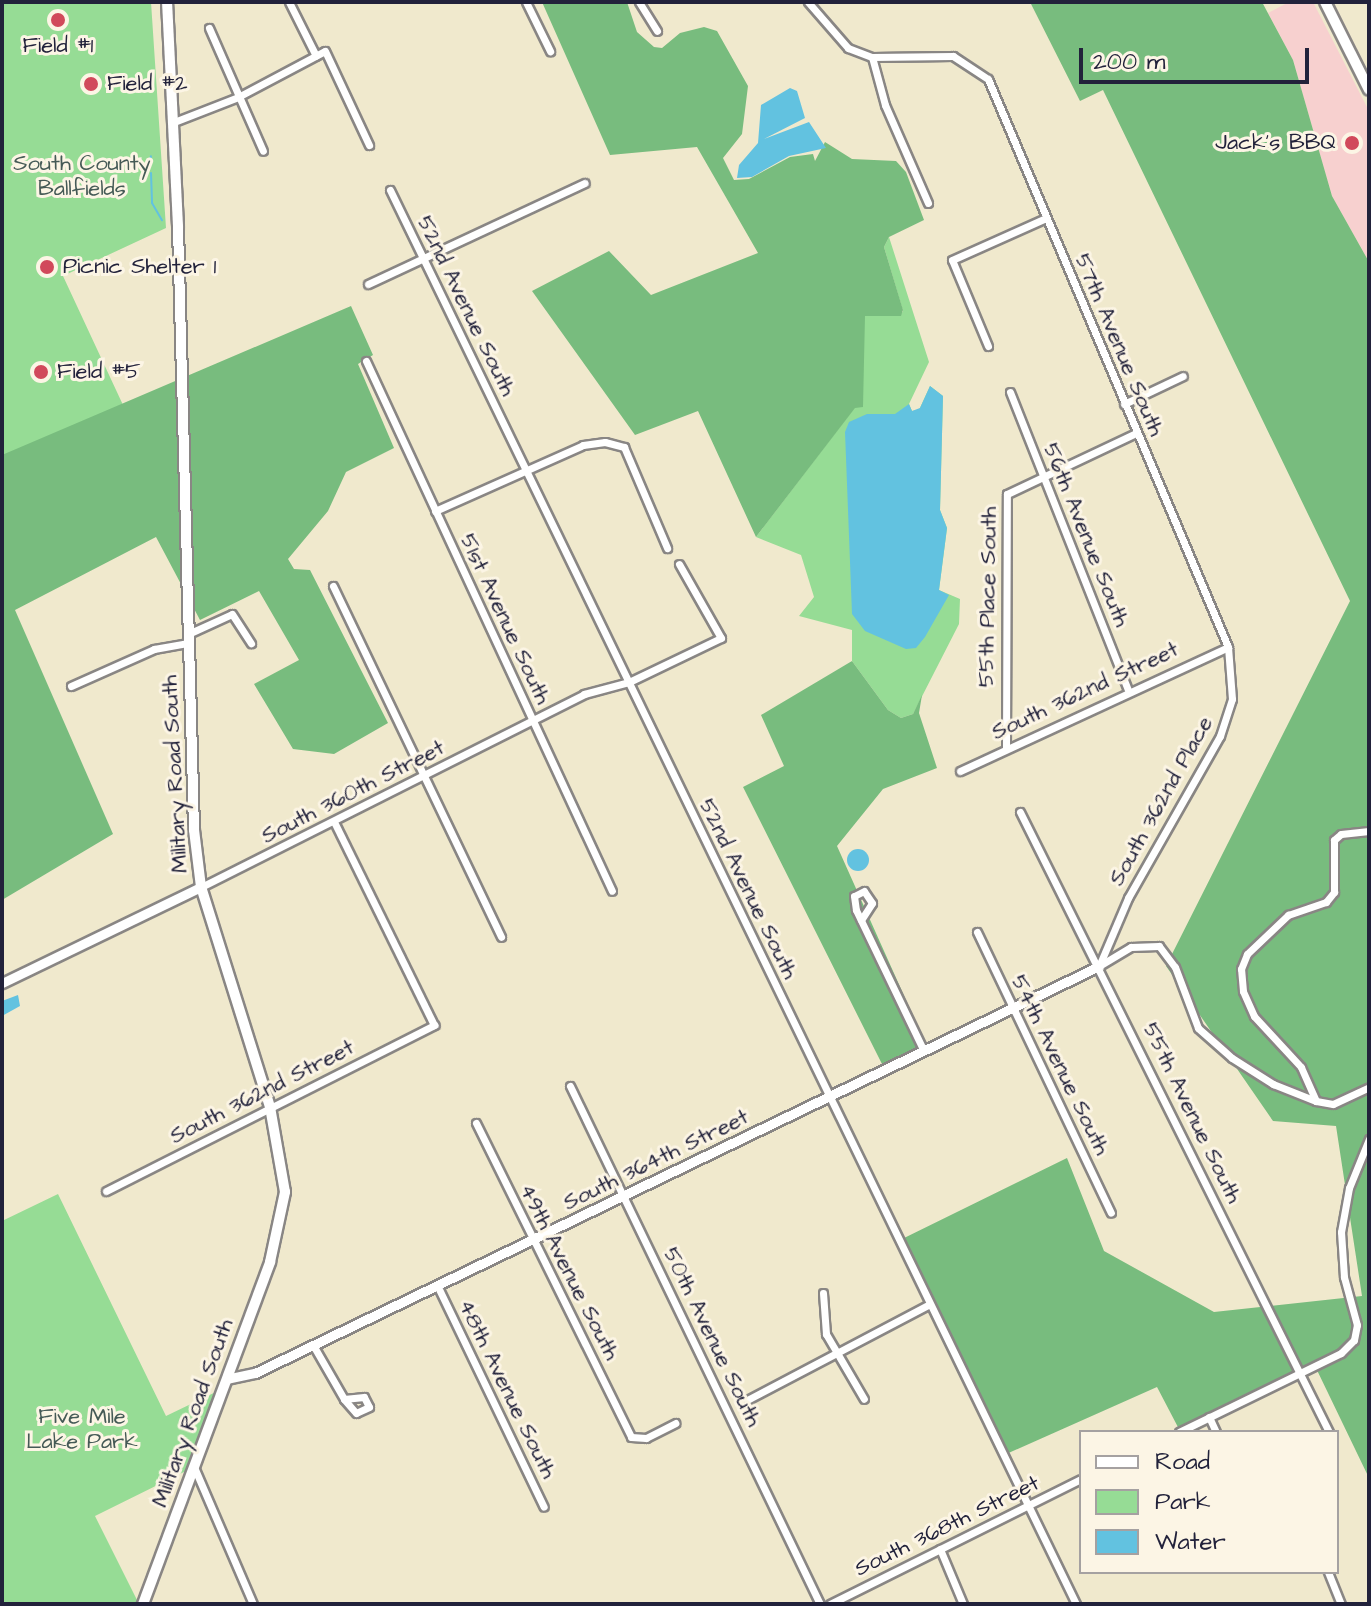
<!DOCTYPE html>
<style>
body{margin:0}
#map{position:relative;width:1371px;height:1606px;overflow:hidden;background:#f0e9cd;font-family:"Architects Daughter",sans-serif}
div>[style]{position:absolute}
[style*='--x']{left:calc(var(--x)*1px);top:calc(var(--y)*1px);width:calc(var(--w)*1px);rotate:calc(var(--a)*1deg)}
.built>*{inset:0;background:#f7d0cf}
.green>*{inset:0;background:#96dc95}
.forest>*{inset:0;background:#78bc7e}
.water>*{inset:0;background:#62c2e0}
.round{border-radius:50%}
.stream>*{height:2px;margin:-1px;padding:0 1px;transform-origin:1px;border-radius:1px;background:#62c2e0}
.roads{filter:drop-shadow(2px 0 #898684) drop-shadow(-2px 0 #898684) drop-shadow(0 2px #898684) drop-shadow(0 -2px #898684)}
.minor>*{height:7px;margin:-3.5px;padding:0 3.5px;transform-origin:3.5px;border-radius:3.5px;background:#fff}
.tertiary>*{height:9px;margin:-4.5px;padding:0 4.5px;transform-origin:4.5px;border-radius:4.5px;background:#fff}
.secondary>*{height:10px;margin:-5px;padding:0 5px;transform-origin:5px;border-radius:5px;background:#fff}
.dots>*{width:22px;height:22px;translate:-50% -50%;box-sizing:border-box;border:4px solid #fcf5e5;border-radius:50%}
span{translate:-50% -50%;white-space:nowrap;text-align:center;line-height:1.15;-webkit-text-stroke:6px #fcf5e5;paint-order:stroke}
.poi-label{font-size:22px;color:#22223b}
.left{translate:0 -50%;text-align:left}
.right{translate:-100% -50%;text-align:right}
.park-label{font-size:22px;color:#455a56}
.street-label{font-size:22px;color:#22223b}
.frame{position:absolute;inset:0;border:4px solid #22223b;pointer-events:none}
.legend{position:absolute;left:1079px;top:1430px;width:260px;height:144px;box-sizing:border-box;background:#fcf5e5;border:2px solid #a5a1a1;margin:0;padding:10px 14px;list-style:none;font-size:24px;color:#22223b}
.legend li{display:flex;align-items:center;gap:16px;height:40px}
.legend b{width:40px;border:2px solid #a5a1a1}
.scale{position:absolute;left:1079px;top:48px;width:230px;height:36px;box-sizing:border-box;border:4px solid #22223b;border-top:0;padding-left:10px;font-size:24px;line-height:28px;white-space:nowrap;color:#22223b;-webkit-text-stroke:6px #fcf5e5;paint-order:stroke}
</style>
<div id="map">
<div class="built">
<i style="clip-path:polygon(1289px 2px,1313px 2px,1369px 111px,1369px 262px,1332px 196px,1293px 60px,1268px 13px)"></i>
</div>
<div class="green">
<i style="clip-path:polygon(2px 2px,151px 2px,166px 228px,63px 276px,123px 405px,2px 461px)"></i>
<i style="clip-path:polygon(889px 237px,929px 362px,909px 404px,912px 411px,919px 410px,930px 386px,943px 396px,940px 510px,947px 528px,939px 590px,960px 599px,959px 624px,913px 714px,901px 718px,888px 710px,852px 661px,852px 630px,799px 616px,814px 597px,801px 555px,756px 537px,855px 407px,863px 406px,861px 324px,865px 316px,900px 316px,903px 311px,884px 247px)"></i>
<i style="clip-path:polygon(58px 1194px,166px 1416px,222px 1389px,194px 1467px,95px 1516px,139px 1604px,2px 1604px,2px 1221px)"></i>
</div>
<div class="forest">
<i style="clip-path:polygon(542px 2px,627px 2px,637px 32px,654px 47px,662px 48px,680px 33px,704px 27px,717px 31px,748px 86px,742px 134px,723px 158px,734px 180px,749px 179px,790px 157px,813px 154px,815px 161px,825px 142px,852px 159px,896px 161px,906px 172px,924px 220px,889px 237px,884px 247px,903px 310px,901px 316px,865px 316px,863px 407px,855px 408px,756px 537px,698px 411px,635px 435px,532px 291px,609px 251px,651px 295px,758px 253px,697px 147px,610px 155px)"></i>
<i style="clip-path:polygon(1030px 2px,1262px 2px,1293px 60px,1332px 196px,1369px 262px,1369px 1478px,1315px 1366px,1180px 1431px,1157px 1387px,1004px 1455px,898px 1241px,1067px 1158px,1104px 1251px,1214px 1312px,1362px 1296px,1336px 1126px,1273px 1121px,1166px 966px,1350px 601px,1103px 90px,1080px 101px)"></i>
<i style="clip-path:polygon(351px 306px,373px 355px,358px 364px,394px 448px,346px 472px,328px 511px,288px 559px,294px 569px,310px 570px,388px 723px,334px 754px,293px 749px,254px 684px,299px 660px,259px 591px,200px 620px,156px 537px,15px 610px,113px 834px,2px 900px,2px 455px)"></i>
<i style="clip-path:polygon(852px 661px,888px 710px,901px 718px,913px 714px,922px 695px,919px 713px,937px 768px,883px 789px,837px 846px,927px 1047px,884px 1068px,743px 787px,784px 766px,761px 715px)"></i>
</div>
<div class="water">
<i style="clip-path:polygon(790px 88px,797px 91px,805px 118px,764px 139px,809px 122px,826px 148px,789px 156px,752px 177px,737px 178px,739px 165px,758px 143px,761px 105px)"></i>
<i style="clip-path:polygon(930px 386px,943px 396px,940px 510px,947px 528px,939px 590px,949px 595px,925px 637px,916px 648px,906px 649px,865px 631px,852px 614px,845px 432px,849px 422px,867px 414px,895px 414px,909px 404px,912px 411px,920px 408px)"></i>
<i class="round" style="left:847px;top:849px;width:22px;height:22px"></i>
<i style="clip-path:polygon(18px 995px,20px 1006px,2px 1016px,2px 1001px)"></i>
</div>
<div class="stream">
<i style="--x:149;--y:167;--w:11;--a:-80"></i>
<i style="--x:151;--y:173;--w:30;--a:88"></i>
<i style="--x:152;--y:203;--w:20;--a:60"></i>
</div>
<div class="roads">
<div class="minor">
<i style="--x:289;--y:2;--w:60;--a:63.4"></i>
<i style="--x:526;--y:2;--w:55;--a:63.9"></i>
<i style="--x:639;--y:2;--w:34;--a:58"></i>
<i style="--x:808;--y:2;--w:61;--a:49"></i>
<i style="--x:848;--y:48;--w:26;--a:21"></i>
<i style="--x:872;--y:57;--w:81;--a:-0.7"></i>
<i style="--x:953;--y:56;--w:42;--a:33.3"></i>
<i style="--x:988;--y:79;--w:617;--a:67.09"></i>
<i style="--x:1228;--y:647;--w:52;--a:85.6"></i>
<i style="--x:1232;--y:699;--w:39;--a:108"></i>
<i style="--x:1220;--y:736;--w:186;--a:119.6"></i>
<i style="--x:1128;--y:898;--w:74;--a:113.1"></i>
<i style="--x:209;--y:28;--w:134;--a:66.3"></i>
<i style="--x:872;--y:57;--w:50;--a:74.8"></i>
<i style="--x:885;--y:105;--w:107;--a:66.3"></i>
<i style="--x:174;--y:122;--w:69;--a:-21.3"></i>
<i style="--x:238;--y:97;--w:98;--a:-27.9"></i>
<i style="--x:325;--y:51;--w:104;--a:64.9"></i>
<i style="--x:390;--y:190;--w:1572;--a:64.12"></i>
<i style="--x:368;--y:284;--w:239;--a:-25"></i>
<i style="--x:988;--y:346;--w:93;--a:-112.7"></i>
<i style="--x:952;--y:260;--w:103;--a:-24.1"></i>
<i style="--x:366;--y:361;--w:584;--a:65.1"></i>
<i style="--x:1010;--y:392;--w:323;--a:68.4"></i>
<i style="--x:1124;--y:404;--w:65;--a:-25.4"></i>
<i style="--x:435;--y:511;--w:162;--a:-24"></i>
<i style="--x:583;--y:445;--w:22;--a:-8"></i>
<i style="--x:605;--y:442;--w:20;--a:15"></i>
<i style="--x:624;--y:447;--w:110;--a:66.9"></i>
<i style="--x:333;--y:586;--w:389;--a:64.4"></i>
<i style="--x:188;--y:634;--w:48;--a:-24.4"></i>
<i style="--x:232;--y:614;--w:35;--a:57"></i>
<i style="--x:71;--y:686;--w:91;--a:-24"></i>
<i style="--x:154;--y:649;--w:35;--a:-10"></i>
<i style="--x:1006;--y:748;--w:254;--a:-89.8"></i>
<i style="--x:1007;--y:494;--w:143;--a:-25.3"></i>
<i style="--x:960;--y:771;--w:295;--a:-24.8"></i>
<i style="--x:1020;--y:812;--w:693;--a:63.51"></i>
<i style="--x:201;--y:887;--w:429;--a:-26.7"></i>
<i style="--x:584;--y:694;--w:47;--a:-14.9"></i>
<i style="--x:629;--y:682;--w:102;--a:-25.6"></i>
<i style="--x:721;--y:638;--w:85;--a:-119.6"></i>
<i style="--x:861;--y:920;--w:20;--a:-57"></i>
<i style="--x:872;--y:903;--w:14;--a:-124"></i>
<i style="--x:864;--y:891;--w:11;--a:153"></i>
<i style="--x:854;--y:896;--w:14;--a:82"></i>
<i style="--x:856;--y:910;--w:154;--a:64.3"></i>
<i style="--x:977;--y:932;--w:311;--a:64.5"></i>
<i style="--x:1099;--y:966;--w:37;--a:-31"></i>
<i style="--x:1131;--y:947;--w:28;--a:-2"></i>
<i style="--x:1159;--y:946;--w:26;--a:53"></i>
<i style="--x:1175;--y:967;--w:65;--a:69.3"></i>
<i style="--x:1198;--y:1028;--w:45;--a:41.4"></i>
<i style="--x:1232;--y:1058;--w:49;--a:32.4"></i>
<i style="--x:1273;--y:1084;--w:46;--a:21.6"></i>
<i style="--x:1316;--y:1101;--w:17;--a:10"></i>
<i style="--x:1333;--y:1104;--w:40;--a:-25"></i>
<i style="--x:570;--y:1086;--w:575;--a:64.24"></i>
<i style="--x:1316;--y:1101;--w:37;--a:-114"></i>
<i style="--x:1301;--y:1067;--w:69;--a:-132.7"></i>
<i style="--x:1254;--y:1016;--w:27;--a:-114"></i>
<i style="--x:1243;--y:991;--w:22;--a:-95"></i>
<i style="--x:1241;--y:969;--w:16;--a:-68"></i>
<i style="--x:1247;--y:954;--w:57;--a:-43.6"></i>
<i style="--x:1288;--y:915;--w:40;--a:-18.9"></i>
<i style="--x:1326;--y:902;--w:13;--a:-51"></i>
<i style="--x:1334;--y:892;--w:52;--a:-90"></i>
<i style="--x:1334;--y:840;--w:9;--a:-41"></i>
<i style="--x:1341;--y:834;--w:28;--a:-6"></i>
<i style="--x:476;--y:1123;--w:350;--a:63.7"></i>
<i style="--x:631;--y:1437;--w:15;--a:4"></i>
<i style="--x:646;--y:1438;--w:33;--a:-27"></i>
<i style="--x:106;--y:1191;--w:368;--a:-26.8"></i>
<i style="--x:434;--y:1025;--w:226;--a:-116.2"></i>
<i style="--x:437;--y:1285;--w:246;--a:64.3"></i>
<i style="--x:823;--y:1293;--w:41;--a:85.8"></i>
<i style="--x:826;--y:1334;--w:75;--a:59.7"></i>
<i style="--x:313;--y:1345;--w:62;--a:60.1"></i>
<i style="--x:344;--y:1399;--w:20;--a:-6"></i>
<i style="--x:364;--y:1397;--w:11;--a:63"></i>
<i style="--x:369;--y:1407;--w:14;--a:155"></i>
<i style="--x:356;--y:1413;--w:18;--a:-131"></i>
<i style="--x:749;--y:1399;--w:204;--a:-27.7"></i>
<i style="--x:1209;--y:1417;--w:17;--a:65"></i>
<i style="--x:1179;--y:1432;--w:180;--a:-26"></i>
<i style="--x:1341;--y:1353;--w:18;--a:-45"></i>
<i style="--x:1354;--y:1340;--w:15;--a:-79"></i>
<i style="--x:1357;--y:1325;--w:50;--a:-105.2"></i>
<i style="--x:1344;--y:1277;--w:45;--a:-93.8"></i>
<i style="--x:1341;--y:1232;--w:45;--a:-79.7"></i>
<i style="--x:1349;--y:1188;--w:53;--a:-67.8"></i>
<i style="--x:194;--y:1467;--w:149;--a:66.7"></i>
<i style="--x:940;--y:1549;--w:60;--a:67.3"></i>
<i style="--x:1328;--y:1572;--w:35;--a:68"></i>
<i style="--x:830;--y:1604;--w:280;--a:-26.5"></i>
</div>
<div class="tertiary">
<i style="--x:2;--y:983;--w:221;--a:-25.8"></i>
<i style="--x:226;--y:1379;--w:30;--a:-12"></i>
<i style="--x:255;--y:1373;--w:937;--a:-25.74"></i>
</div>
<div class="secondary">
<i style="--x:1325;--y:2;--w:98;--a:63.4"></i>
<i style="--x:143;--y:1604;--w:365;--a:-69.6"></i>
<i style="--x:270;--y:1262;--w:72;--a:-77.9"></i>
<i style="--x:285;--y:1192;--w:86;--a:-100"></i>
<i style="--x:270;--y:1107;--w:231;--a:-107.4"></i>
<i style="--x:201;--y:887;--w:57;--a:-97"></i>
<i style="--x:194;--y:830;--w:604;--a:-91.52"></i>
<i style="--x:178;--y:226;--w:224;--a:-92.8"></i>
</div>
</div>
<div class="dots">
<i style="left:58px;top:20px;background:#d1495b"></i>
<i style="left:91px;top:84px;background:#d1495b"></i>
<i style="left:1352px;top:143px;background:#d1495b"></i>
<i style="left:47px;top:267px;background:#d1495b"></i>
<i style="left:41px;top:372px;background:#d1495b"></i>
</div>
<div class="poi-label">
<span style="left:58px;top:46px">Field #1</span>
<span class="left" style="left:107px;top:84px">Field #2</span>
<span class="right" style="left:1336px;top:143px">Jack's BBQ</span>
<span class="left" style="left:63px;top:267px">Picnic Shelter 1</span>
<span class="left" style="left:57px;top:372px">Field #5</span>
</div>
<div class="park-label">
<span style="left:82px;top:176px">South County<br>Ballfields</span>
<span style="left:82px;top:1429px">Five Mile<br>Lake Park</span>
</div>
<div class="street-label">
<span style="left:466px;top:306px;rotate:64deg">52nd Avenue South</span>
<span style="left:1119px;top:345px;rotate:67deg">57th Avenue South</span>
<span style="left:1086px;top:535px;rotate:68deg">56th Avenue South</span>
<span style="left:988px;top:597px;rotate:-89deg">55th Place South</span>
<span style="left:505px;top:619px;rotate:65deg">51st Avenue South</span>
<span style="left:1085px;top:691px;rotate:-25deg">South 362nd Street</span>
<span style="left:175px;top:774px;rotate:-93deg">Military Road South</span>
<span style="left:353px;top:792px;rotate:-27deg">South 360th Street</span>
<span style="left:1161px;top:801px;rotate:-61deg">South 362nd Place</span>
<span style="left:748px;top:889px;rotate:64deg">52nd Avenue South</span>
<span style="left:1060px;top:1065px;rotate:64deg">54th Avenue South</span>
<span style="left:262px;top:1092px;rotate:-27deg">South 362nd Street</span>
<span style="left:1192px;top:1113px;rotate:64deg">55th Avenue South</span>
<span style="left:656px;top:1160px;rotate:-26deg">South 364th Street</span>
<span style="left:569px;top:1272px;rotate:63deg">49th Avenue South</span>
<span style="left:712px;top:1337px;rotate:64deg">50th Avenue South</span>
<span style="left:507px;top:1389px;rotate:64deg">48th Avenue South</span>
<span style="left:193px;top:1413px;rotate:-70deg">Military Road South</span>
<span style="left:947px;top:1526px;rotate:-26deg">South 368th Street</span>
</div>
<div class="frame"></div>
<ul class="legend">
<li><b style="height:10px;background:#fff"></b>Road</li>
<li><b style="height:22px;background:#96dc95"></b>Park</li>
<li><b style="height:22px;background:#62c2e0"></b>Water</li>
</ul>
<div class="scale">200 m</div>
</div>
